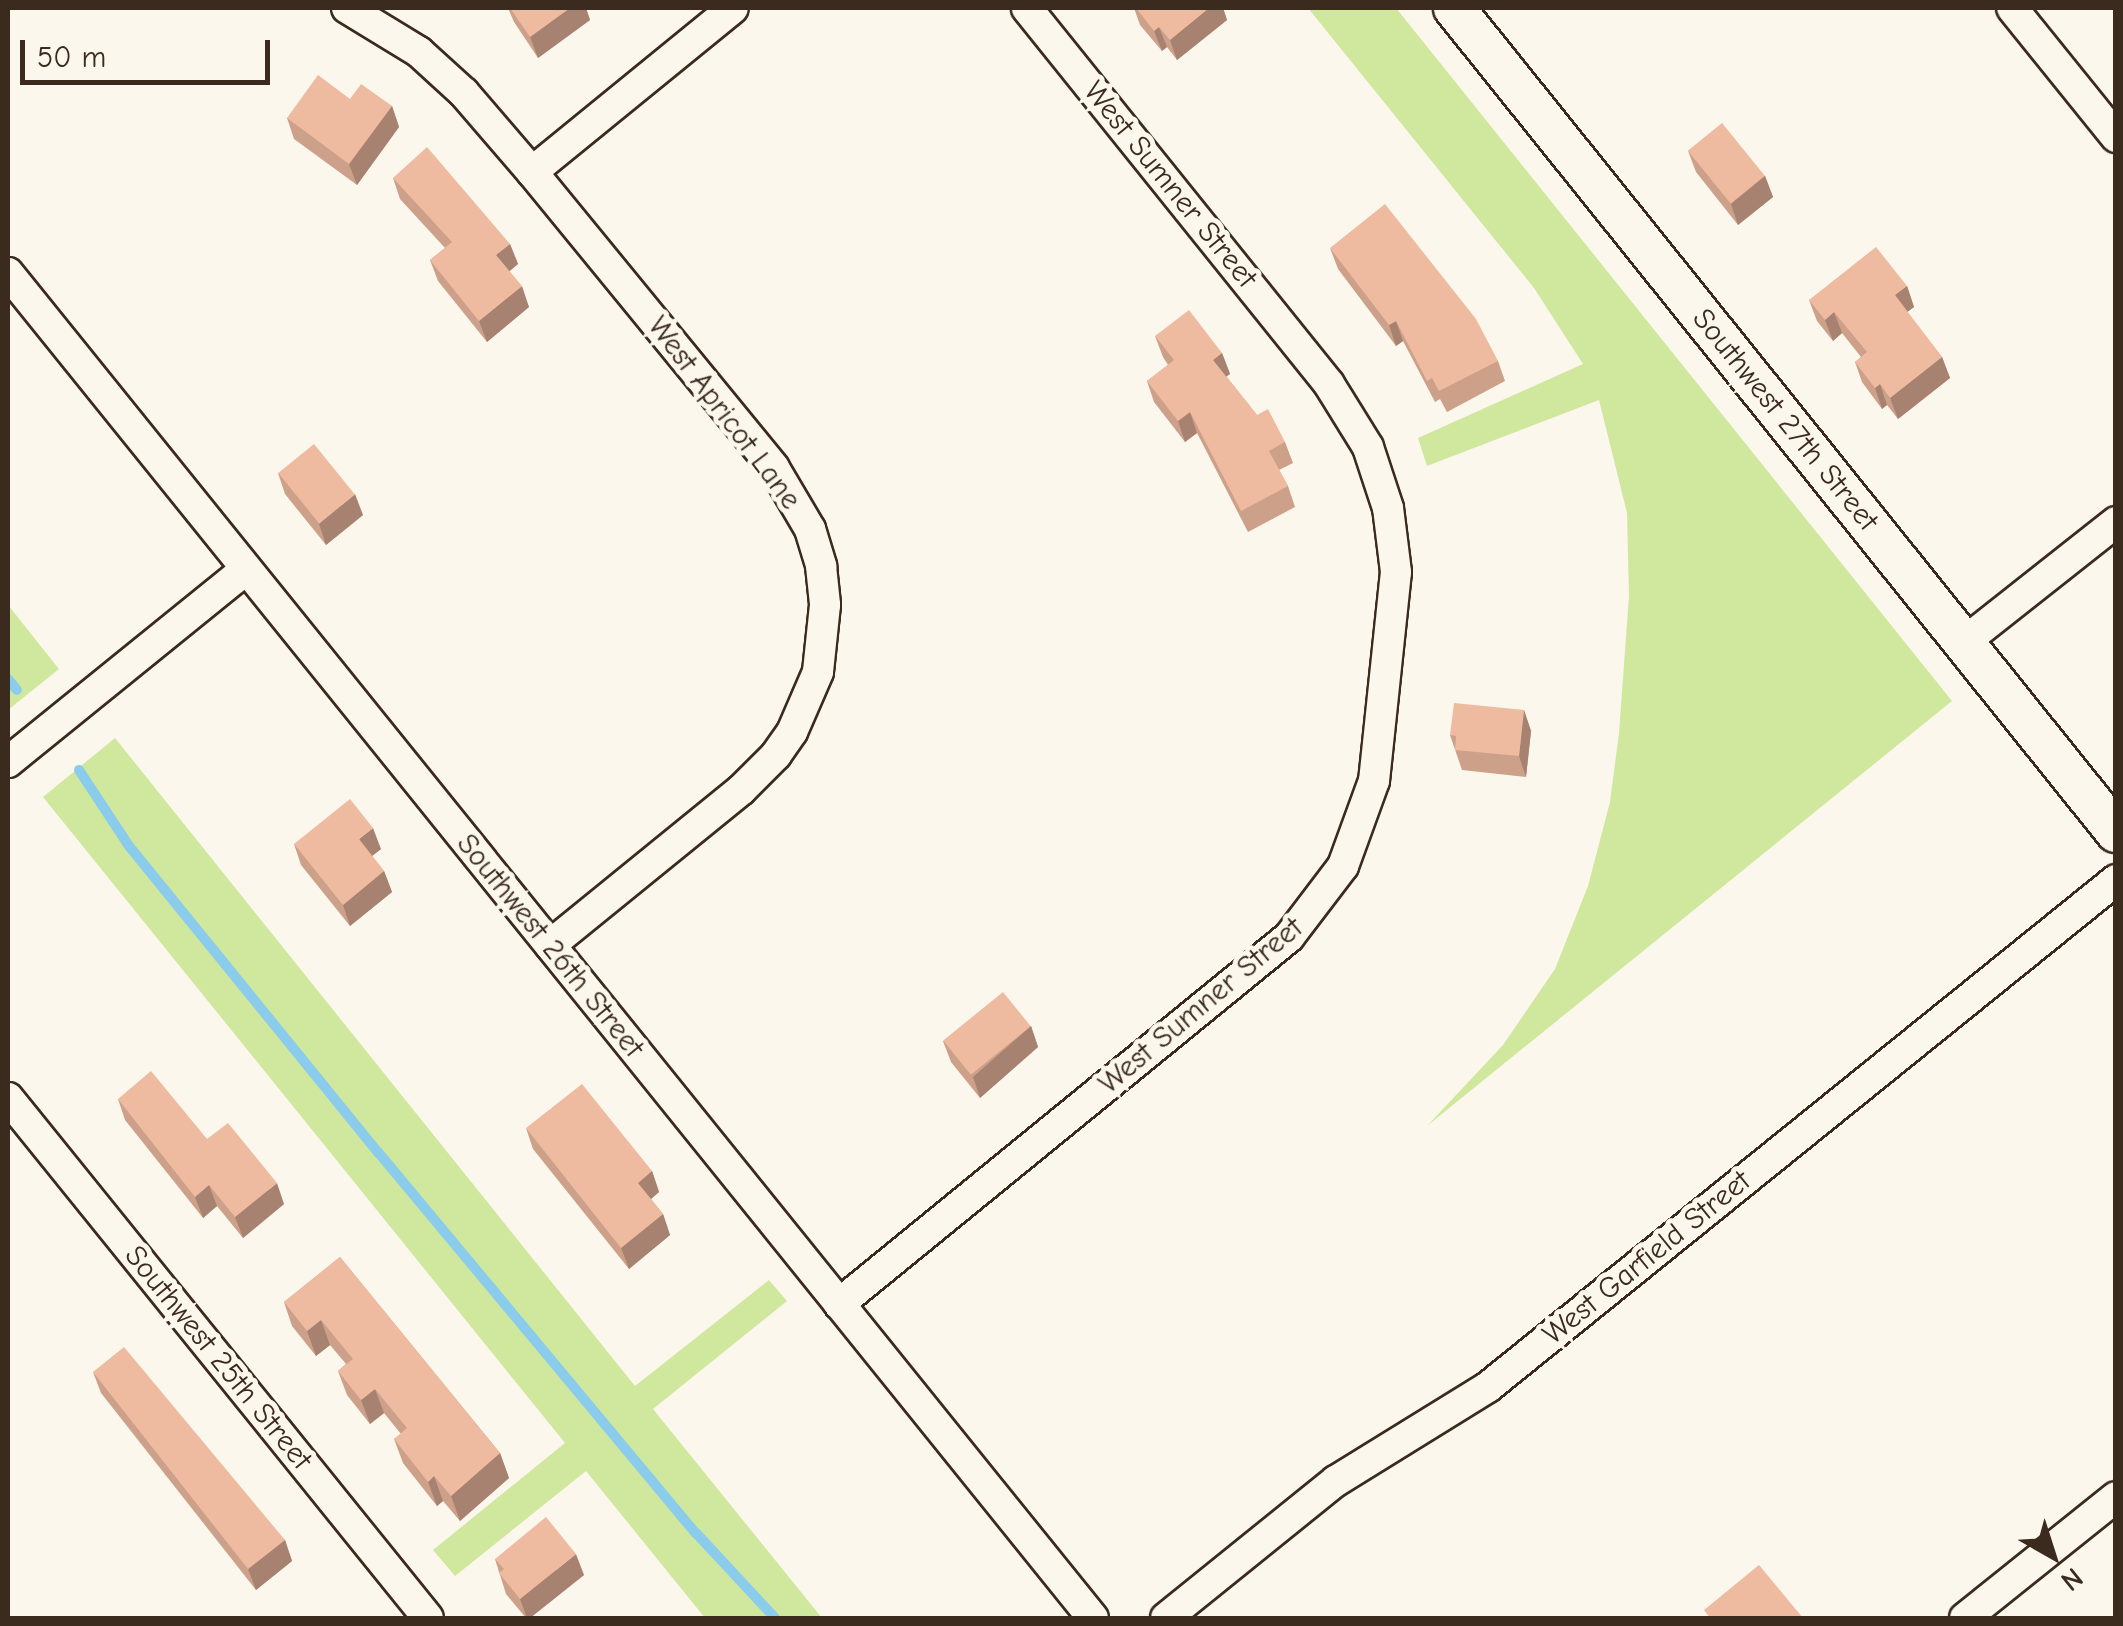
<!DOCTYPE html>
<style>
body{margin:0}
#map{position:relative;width:2123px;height:1626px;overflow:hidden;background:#fbf7ec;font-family:"Comic Neue",sans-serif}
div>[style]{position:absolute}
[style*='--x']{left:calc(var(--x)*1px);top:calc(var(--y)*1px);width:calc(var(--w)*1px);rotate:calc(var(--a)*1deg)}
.green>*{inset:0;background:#cfe89d}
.stream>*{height:10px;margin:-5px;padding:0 5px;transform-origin:5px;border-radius:5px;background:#8bcbec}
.roads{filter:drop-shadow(2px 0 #3b2a1e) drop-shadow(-2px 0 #3b2a1e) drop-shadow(0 2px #3b2a1e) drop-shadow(0 -2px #3b2a1e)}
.street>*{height:30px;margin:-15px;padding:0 15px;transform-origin:15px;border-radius:15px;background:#fbf7ec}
.secondary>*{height:40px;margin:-20px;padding:0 20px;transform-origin:20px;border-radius:20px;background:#fbf7ec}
.wall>*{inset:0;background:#cda08a}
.shaded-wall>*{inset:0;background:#a78270}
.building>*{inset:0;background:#eebaa0;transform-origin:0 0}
span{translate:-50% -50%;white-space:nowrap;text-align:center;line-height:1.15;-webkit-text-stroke:10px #fbf7ec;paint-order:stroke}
.street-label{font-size:30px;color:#3b2a1e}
.frame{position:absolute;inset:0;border:10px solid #3b2a1e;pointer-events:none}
.north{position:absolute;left:2003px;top:1506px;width:100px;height:100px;-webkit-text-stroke:8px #fbf7ec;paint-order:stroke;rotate:141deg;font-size:28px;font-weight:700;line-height:40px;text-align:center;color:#3b2a1e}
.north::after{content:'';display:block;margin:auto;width:35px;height:45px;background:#3b2a1e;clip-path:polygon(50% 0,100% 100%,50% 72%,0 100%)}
.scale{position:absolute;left:20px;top:40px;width:250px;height:45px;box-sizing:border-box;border:5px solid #3b2a1e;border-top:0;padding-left:12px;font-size:30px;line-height:35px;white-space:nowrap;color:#3b2a1e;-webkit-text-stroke:8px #fbf7ec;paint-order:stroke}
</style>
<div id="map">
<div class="green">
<i style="clip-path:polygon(1308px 8px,1396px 8px,1952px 701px,1427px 1126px,1503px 1045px,1555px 969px,1588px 886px,1610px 802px,1619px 733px,1629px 596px,1627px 513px,1599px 400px,1427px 466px,1418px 438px,1583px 364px,1534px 288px)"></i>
<i style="clip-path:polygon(8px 605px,59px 669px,8px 710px)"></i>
<i style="clip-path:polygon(115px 738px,635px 1386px,769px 1280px,787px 1301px,653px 1409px,822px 1618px,705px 1618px,586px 1471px,455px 1576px,433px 1550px,565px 1443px,43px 797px)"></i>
</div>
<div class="stream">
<i style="--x:8;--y:679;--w:14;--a:51"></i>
<i style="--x:79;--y:770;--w:91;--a:56.7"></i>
<i style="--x:129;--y:846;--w:395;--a:50.9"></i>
<i style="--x:378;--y:1152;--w:496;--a:50.2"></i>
<i style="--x:696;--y:1533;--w:116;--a:47.1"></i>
</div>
<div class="roads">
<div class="street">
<i style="--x:347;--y:8;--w:84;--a:31.4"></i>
<i style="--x:419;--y:52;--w:61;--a:42.3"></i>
<i style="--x:464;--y:93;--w:104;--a:49.3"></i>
<i style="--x:532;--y:172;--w:382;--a:50.7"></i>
<i style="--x:774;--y:468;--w:71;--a:59.5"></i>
<i style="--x:810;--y:529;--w:39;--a:73"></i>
<i style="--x:821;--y:566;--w:39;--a:84"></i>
<i style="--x:825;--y:605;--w:67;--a:96"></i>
<i style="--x:818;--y:672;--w:65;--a:113.4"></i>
<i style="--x:792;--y:732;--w:28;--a:125"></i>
<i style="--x:776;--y:755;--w:49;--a:135"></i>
<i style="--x:741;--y:790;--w:246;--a:140.9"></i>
<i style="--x:2012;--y:8;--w:166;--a:51.1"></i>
<i style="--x:532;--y:172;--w:259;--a:-39.2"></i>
<i style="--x:8;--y:273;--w:1728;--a:51.11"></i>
<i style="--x:1963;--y:643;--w:195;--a:-38.3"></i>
<i style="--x:8;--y:762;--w:306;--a:-39"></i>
<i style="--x:8;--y:1098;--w:668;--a:51.07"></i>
<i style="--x:839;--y:1304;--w:581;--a:-39.2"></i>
<i style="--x:1289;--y:937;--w:89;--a:-52.7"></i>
<i style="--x:1343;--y:866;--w:90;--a:-70"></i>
<i style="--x:1374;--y:781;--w:210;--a:-84"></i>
<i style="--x:1396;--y:572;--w:64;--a:-97.1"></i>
<i style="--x:1388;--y:508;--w:64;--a:-108.2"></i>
<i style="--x:1368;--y:447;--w:74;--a:-121.8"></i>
<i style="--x:1329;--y:384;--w:482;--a:-128.8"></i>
<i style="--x:1166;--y:1618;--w:218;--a:-38.9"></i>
<i style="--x:1336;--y:1481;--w:179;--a:-31.7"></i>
<i style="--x:1488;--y:1387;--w:807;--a:-38.91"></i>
<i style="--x:1965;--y:1618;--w:193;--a:-38.7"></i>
</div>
<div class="secondary">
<i style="--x:1454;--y:8;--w:1057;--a:51.22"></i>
</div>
</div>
<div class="wall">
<i style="clip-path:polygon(508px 8px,586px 8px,590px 20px,538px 58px,514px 22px)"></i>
<i style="clip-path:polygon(1134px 8px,1223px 8px,1227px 20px,1177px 60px,1167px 47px,1162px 51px,1140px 25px)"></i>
<i style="clip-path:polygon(350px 99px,392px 106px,399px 127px,357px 185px,294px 139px,287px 118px)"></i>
<i style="clip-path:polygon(1688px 151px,1765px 176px,1773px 197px,1738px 225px,1696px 172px)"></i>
<i style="clip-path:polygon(393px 178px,510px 244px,518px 264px,509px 271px,529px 307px,487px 342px,438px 281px,430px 260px,445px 248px,400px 199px)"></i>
<i style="clip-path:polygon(1330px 248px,1498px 361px,1505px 381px,1447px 412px,1440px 399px,1435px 402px,1403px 341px,1396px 346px,1338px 269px)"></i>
<i style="clip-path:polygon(1907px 286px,1914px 307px,1907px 312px,1942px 357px,1950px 378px,1898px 419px,1887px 405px,1882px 409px,1862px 382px,1855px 362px,1861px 357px,1842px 333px,1833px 341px,1817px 321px,1809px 300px)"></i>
<i style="clip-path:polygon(1155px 336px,1222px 353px,1230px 374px,1226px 376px,1257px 415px,1285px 442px,1293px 463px,1279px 470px,1288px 486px,1295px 507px,1248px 532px,1197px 433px,1185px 442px,1154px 402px,1147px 381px,1168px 365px,1163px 357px)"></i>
<i style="clip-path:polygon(278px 473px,363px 515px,326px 545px,285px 494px)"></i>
<i style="clip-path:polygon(1524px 710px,1531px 731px,1526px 777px,1462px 770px,1450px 735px)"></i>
<i style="clip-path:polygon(294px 844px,381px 849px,372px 856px,384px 871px,392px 892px,350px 926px,301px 865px)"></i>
<i style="clip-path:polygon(1031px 1026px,1038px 1047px,980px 1098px,951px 1062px,943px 1041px)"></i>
<i style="clip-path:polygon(118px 1099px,207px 1139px,284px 1204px,243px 1238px,217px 1206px,203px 1218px,125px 1120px)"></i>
<i style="clip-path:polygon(526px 1128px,652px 1171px,659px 1192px,651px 1199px,663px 1214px,670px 1235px,629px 1269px,533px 1149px)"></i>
<i style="clip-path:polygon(340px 1257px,500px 1453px,509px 1478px,460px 1521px,443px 1501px,437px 1506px,403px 1463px,394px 1439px,401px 1434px,384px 1413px,370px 1424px,347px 1395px,338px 1371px,346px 1364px,330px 1345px,316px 1356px,292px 1326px,284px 1302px)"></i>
<i style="clip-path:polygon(93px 1372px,285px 1540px,292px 1561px,256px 1590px,101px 1393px)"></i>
<i style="clip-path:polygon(495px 1559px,584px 1575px,530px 1618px,526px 1618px,506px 1594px)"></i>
</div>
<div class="shaded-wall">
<i style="clip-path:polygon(570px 8px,586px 8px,590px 20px,538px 58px,530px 37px)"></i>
<i style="clip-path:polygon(1209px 8px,1223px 8px,1227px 20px,1177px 60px,1170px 40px)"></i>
<i style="clip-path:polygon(1159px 27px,1167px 47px,1162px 51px,1154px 31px)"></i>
<i style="clip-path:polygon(392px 106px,399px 127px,357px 185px,349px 164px)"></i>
<i style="clip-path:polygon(1765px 176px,1773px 197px,1738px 225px,1731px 204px)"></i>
<i style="clip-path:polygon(510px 244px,518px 264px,504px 276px,496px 255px)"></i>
<i style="clip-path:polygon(522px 286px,529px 307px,487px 342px,479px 321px)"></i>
<i style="clip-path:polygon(1907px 286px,1914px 307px,1902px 316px,1895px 295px)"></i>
<i style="clip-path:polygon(1834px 312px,1842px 333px,1833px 341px,1825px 320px)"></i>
<i style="clip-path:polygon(1396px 321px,1403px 341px,1396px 346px,1389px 325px)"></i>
<i style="clip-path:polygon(1222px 353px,1230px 374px,1220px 381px,1213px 360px)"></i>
<i style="clip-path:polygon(1942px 357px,1950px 378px,1898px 419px,1890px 398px)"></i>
<i style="clip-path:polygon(1880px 384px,1887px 405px,1882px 409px,1875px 388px)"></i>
<i style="clip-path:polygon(1190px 412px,1197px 433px,1185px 442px,1178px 421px)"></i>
<i style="clip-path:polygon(355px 494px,363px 515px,326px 545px,319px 524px)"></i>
<i style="clip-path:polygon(1524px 710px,1531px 731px,1526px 777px,1519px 756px)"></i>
<i style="clip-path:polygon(373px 828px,381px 849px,367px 860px,359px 839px)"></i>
<i style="clip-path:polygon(384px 871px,392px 892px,350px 926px,343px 905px)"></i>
<i style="clip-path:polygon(1031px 1026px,1038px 1047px,980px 1098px,973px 1077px)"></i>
<i style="clip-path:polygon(652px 1171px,659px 1192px,645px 1204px,638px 1183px)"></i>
<i style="clip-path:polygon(277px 1183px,284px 1204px,243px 1238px,235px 1217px)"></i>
<i style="clip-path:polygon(209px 1185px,217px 1206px,203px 1218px,195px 1197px)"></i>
<i style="clip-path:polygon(663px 1214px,670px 1235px,629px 1269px,621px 1248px)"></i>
<i style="clip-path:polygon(321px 1320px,330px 1345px,316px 1356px,307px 1331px)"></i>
<i style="clip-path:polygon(375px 1389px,384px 1413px,370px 1424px,361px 1400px)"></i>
<i style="clip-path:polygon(500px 1453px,509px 1478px,460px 1521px,451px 1496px)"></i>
<i style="clip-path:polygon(434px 1476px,443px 1501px,437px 1506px,428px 1482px)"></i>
<i style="clip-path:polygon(285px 1540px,292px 1561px,256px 1590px,248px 1569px)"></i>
<i style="clip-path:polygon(576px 1554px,584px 1575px,530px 1618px,527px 1618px,520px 1599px)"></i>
</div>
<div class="building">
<i style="clip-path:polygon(510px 8px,570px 8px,530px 37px)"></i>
<i style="clip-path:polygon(1136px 8px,1209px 8px,1170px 40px,1159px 27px,1154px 31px)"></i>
<i style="clip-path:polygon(318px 75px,350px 99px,361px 84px,392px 106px,349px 164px,287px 118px)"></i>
<i style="left:1722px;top:123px;width:68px;height:44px;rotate:51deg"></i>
<i style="clip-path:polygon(427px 147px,510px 244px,496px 255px,522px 286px,479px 321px,430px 260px,452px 242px,393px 178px)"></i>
<i style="clip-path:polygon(1385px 204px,1476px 319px,1498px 361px,1439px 391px,1432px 378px,1427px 381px,1396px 321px,1389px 325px,1330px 248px)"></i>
<i style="clip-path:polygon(1876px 247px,1907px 286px,1895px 295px,1942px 357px,1890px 398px,1880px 384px,1875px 388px,1855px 362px,1867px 352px,1834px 312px,1825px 320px,1809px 300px)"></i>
<i style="clip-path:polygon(1189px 310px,1222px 353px,1213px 360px,1257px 415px,1268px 409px,1285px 442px,1269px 451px,1288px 486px,1241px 511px,1190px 412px,1178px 421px,1147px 381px,1174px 360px,1155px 336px)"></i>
<i style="left:314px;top:444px;width:65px;height:46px;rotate:51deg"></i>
<i style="clip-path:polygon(1454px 703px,1524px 710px,1519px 756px,1455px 750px,1456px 736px,1450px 735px)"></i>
<i style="clip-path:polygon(350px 799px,373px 828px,359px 839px,384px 871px,343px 905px,294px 844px)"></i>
<i style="left:1003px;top:992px;width:44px;height:77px;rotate:51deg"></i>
<i style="clip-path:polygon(151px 1071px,207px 1139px,228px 1123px,277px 1183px,235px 1217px,209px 1185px,195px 1197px,118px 1099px)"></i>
<i style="clip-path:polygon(582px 1084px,652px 1171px,638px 1183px,663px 1214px,621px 1248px,526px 1128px)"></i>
<i style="clip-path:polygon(340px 1257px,500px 1453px,451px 1496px,434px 1476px,428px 1482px,394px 1439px,407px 1428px,375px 1389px,361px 1400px,338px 1371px,353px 1359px,321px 1320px,307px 1331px,284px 1302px)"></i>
<i style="clip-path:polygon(124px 1347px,285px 1540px,248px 1569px,93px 1372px)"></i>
<i style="clip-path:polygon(546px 1517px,576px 1554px,520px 1599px,499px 1573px,504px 1569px,495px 1559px)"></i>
<i style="clip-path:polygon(1759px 1565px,1803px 1618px,1710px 1618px,1704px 1610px)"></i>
</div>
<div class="street-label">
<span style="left:1170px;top:185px;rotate:51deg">West Sumner Street</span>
<span style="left:724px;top:413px;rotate:53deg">West Apricot Lane</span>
<span style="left:1785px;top:420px;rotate:51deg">Southwest 27th Street</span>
<span style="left:550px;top:946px;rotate:51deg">Southwest 26th Street</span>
<span style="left:1201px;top:1006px;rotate:-40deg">West Sumner Street</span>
<span style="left:1647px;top:1258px;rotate:-39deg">West Garfield Street</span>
<span style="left:218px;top:1358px;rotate:51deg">Southwest 25th Street</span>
</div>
<div class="frame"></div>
<div class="north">N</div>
<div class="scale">50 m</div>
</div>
